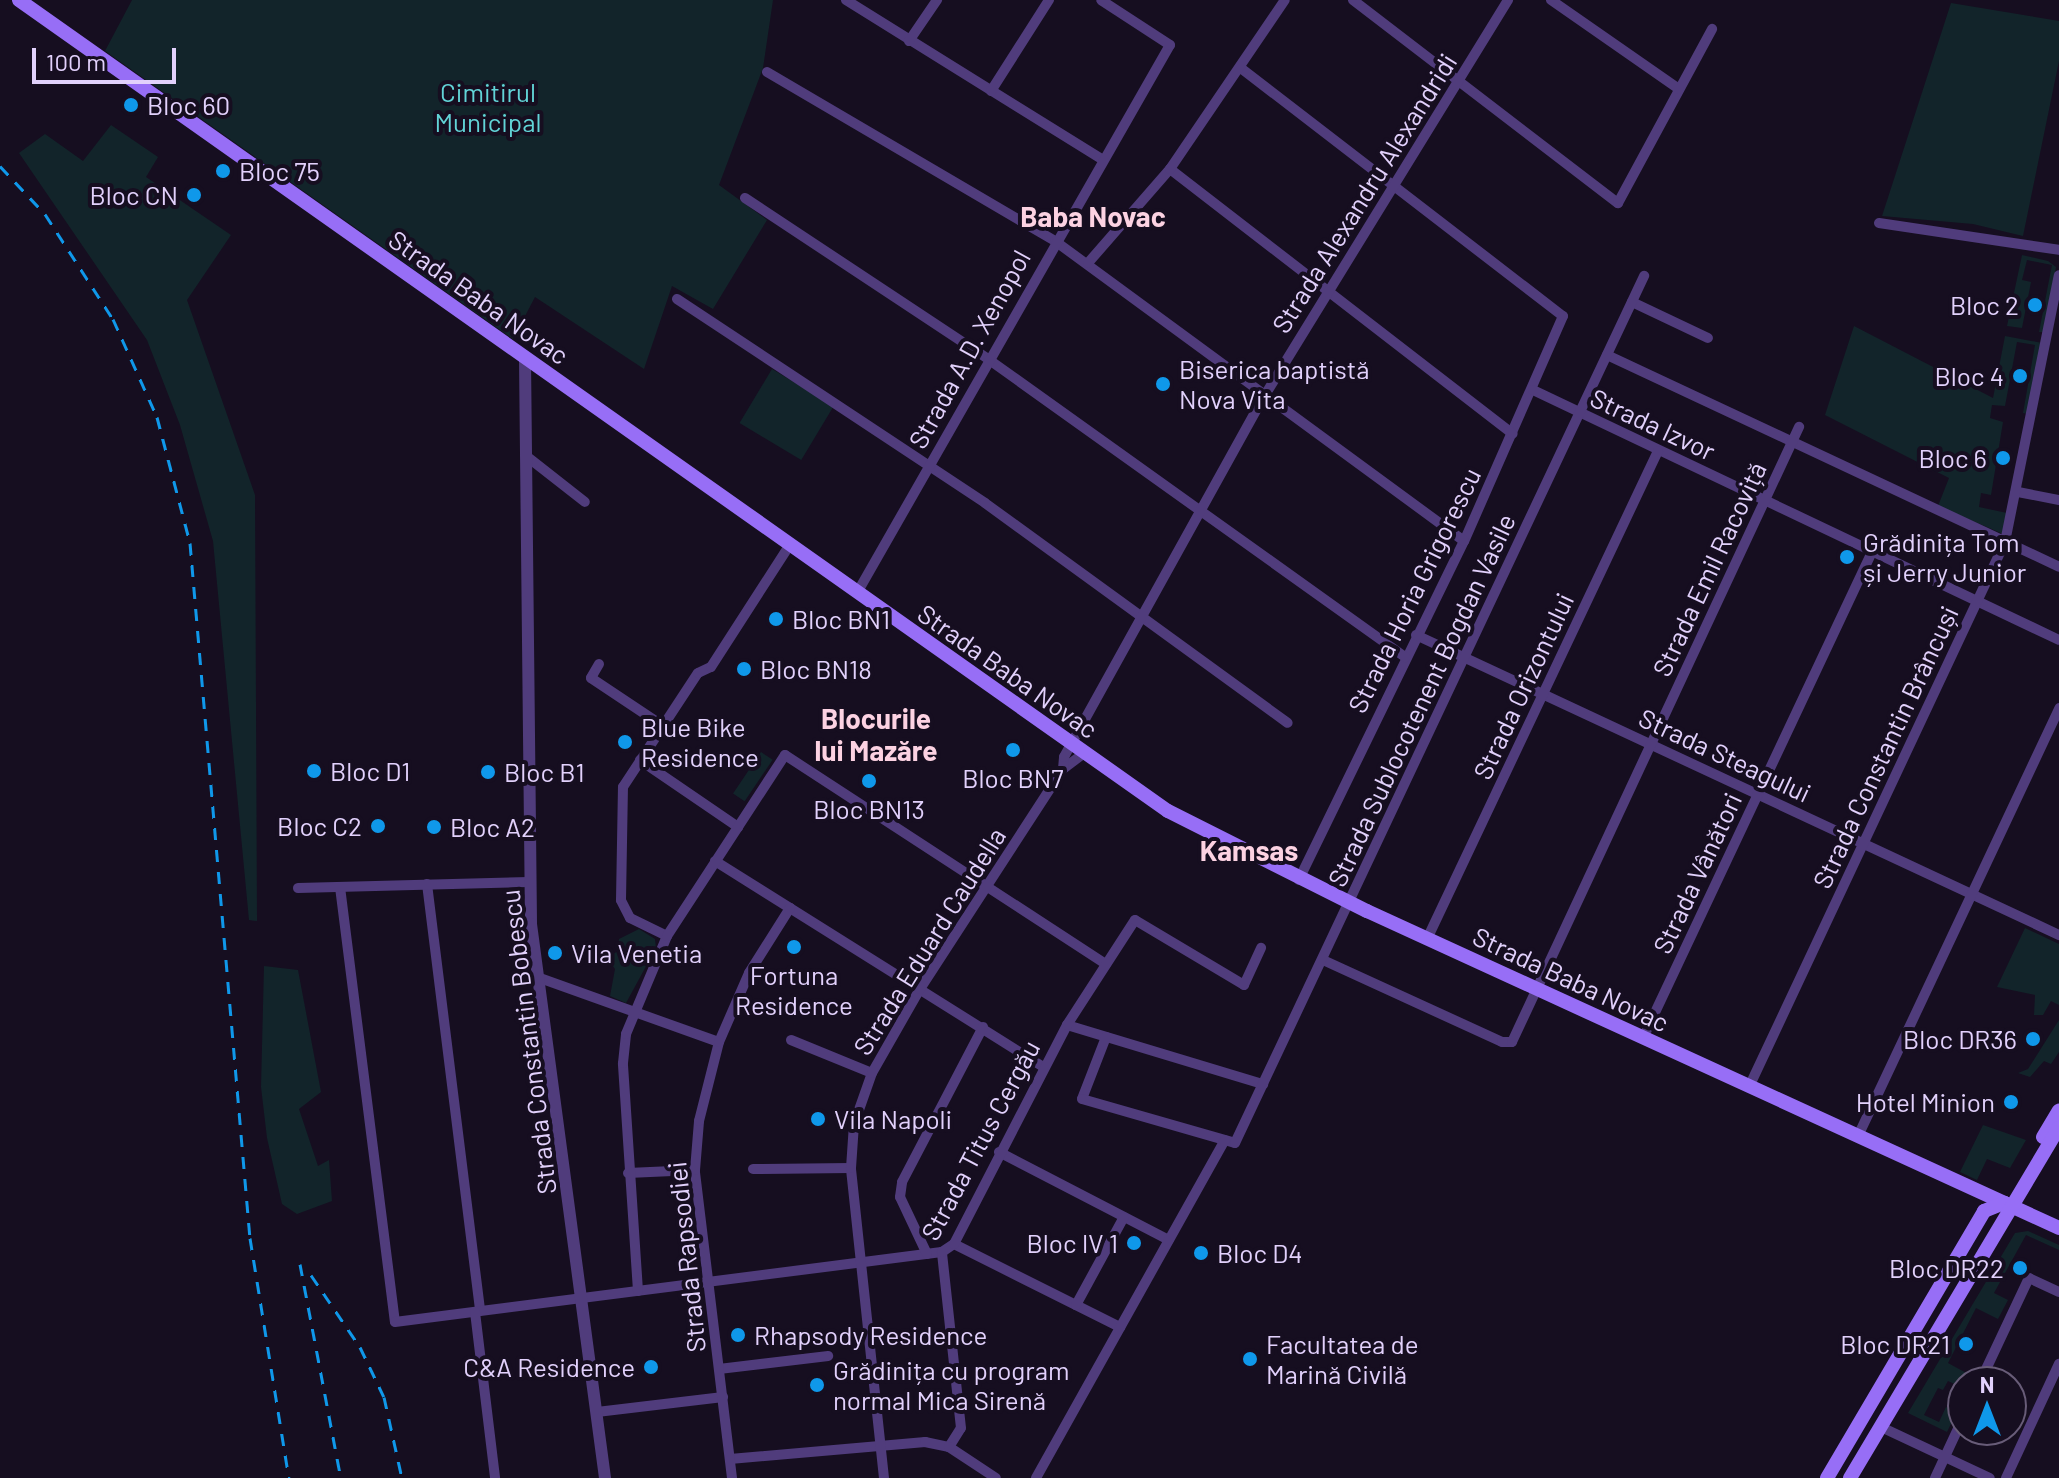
<!DOCTYPE html>
<meta charset="utf-8">
<style>
body{margin:0}
#map{position:relative;width:2059px;height:1478px;overflow:hidden;background:#160e20;font-family:Barlow,sans-serif}
div>[style]{position:absolute}
[style*='--x']{left:calc(var(--x)*1px);top:calc(var(--y)*1px);width:calc(var(--w)*1px);rotate:calc(var(--a)*1deg)}
.green>*{inset:0;background:#12242a;transform-origin:0 0}
.minor>*{height:10px;margin:-5px;padding:0 5px;transform-origin:5px;border-radius:5px;background:#503c7c}
.tertiary>*{height:12px;margin:-6px;padding:0 6px;transform-origin:6px;border-radius:6px;background:#503c7c}
.secondary>*{height:14px;margin:-7px;padding:0 7px;transform-origin:7px;border-radius:7px;background:#976ef6}
.rail>*{height:3px;margin-top:-1.5px;transform-origin:0;background:repeating-linear-gradient(90deg,#0f98ea 0 12px,transparent 0 22px)}
.dots>*{width:22px;height:22px;translate:-50% -50%;box-sizing:border-box;border:4px solid #160e20;border-radius:50%}
span{translate:-50% -50%;white-space:nowrap;text-align:center;line-height:1.15;-webkit-text-stroke:8px #160e20;paint-order:stroke}
.park-label{font-size:26px;color:#62d4d7}
.poi-label{font-size:26px;color:#e2d1fc}
.left{translate:0 -50%;text-align:left}
.right{translate:-100% -50%;text-align:right}
.street-label{font-size:26px;color:#e2d1fc}
.neighbourhood-label{font-size:28px;color:#fcd2e2;font-weight:700}
.north{position:absolute;left:1947px;top:1366px;width:80px;height:80px;box-sizing:border-box;background:#160e20;border:2px solid #685c78;border-radius:50%;rotate:0deg;font-size:22px;font-weight:700;line-height:32px;text-align:center;color:#e2d1fc}
.north::after{content:'';display:block;margin:auto;width:28px;height:36px;background:#0f98ea;clip-path:polygon(50% 0,100% 100%,50% 72%,0 100%)}
.scale{position:absolute;left:32px;top:48px;width:144px;height:36px;box-sizing:border-box;border:4px solid #e2d1fc;border-top:0;padding-left:10px;font-size:24px;line-height:28px;white-space:nowrap;color:#e2d1fc;-webkit-text-stroke:6px #160e20;paint-order:stroke}
</style>
<div id="map">
<div class="green">
<i style="clip-path:polygon(132px 0,773px 0,763px 68px,719px 185px,767px 220px,713px 309px,672px 286px,644px 369px,535px 297px,513px 339px,105px 51px)"></i>
<i style="clip-path:polygon(1951px 3px,2059px 21px,2059px 61px,2023px 236px,1973px 224px,1882px 216px)"></i>
<i style="clip-path:polygon(111px 125px,158px 157px,146px 177px,231px 235px,187px 300px,255px 495px,257px 921px,249px 920px,213px 541px,180px 425px,147px 340px,19px 153px,45px 134px,83px 161px)"></i>
<i style="clip-path:polygon(2022px 255px,2048px 261px,2056px 267px,2043px 332px,2039px 332px,2052px 265px,2027px 260px,2022px 280px,2031px 282px,2022px 328px,2007px 326px)"></i>
<i style="clip-path:polygon(1854px 326px,1993px 398px,2005px 336px,2042px 343px,2028px 414px,2023px 413px,2035px 345px,2017px 342px,2005px 406px,1992px 405px,1990px 418px,2003px 422px,1991px 495px,1981px 493px,1979px 507px,2007px 513px,2003px 534px,1938px 506px,1949px 478px,1825px 415px)"></i>
<i style="left:772px;top:369px;width:72px;height:63px;rotate:31deg"></i>
<i style="left:761px;top:752px;width:14px;height:50px;rotate:34deg"></i>
<i style="clip-path:polygon(2025px 928px,2059px 944px,2059px 1005px,2051px 1001px,2043px 1015px,2034px 1015px,2035px 995px,1997px 987px)"></i>
<i style="clip-path:polygon(639px 929px,655px 939px,656px 948px,626px 1003px,610px 996px,615px 969px,607px 958px,618px 951px,619px 939px)"></i>
<i style="clip-path:polygon(264px 966px,298px 970px,321px 1092px,299px 1109px,318px 1166px,329px 1160px,332px 1201px,297px 1214px,282px 1204px,267px 1138px,261px 1087px)"></i>
<i style="clip-path:polygon(2059px 1020px,2059px 1052px,2051px 1064px,2044px 1061px,2030px 1077px,2018px 1073px,2028px 1069px)"></i>
<i style="clip-path:polygon(1983px 1125px,2026px 1140px,2010px 1168px,1987px 1159px,1977px 1180px,1960px 1172px)"></i>
<i style="clip-path:polygon(2028px 1231px,2059px 1245px,2059px 1250px,2026px 1235px,1994px 1293px,2008px 1300px,1998px 1319px,1976px 1308px,1948px 1363px,1970px 1375px,1967px 1382px,1963px 1388px,1948px 1381px,1943px 1390px,1938px 1388px,1924px 1415px,1939px 1422px,1946px 1407px,1953px 1410px,1962px 1401px,1947px 1432px,1908px 1413px,2015px 1233px)"></i>
</div>
<div class="minor">
<i style="--x:846;--y:0;--w:303;--a:31.9"></i>
<i style="--x:1353;--y:0;--w:334;--a:37.5"></i>
<i style="--x:1618;--y:203;--w:198;--a:-61.6"></i>
<i style="--x:1551;--y:0;--w:156;--a:34.8"></i>
<i style="--x:909;--y:41;--w:50;--a:-55.7"></i>
<i style="--x:1242;--y:69;--w:405;--a:37.6"></i>
<i style="--x:1563;--y:316;--w:246;--a:113.7"></i>
<i style="--x:1464;--y:541;--w:377;--a:116"></i>
<i style="--x:767;--y:72;--w:334;--a:30.4"></i>
<i style="--x:1055;--y:241;--w:507;--a:36.26"></i>
<i style="--x:991;--y:91;--w:108;--a:-57.5"></i>
<i style="--x:1170;--y:169;--w:433;--a:37.7"></i>
<i style="--x:745;--y:198;--w:291;--a:33.5"></i>
<i style="--x:988;--y:359;--w:513;--a:35.55"></i>
<i style="--x:1879;--y:223;--w:182;--a:8.5"></i>
<i style="--x:1088;--y:263;--w:125;--a:-48.9"></i>
<i style="--x:1170;--y:169;--w:204;--a:-55.8"></i>
<i style="--x:677;--y:299;--w:369;--a:33.5"></i>
<i style="--x:985;--y:503;--w:374;--a:36"></i>
<i style="--x:1632;--y:302;--w:84;--a:25.3"></i>
<i style="--x:1607;--y:355;--w:499;--a:25.1"></i>
<i style="--x:1533;--y:390;--w:582;--a:25.42"></i>
<i style="--x:525;--y:455;--w:76;--a:38.1"></i>
<i style="--x:2018;--y:492;--w:42;--a:11"></i>
<i style="--x:857;--y:593;--w:631;--a:-60.27"></i>
<i style="--x:1170;--y:45;--w:82;--a:-146.9"></i>
<i style="--x:1416;--y:635;--w:710;--a:25.01"></i>
<i style="--x:599;--y:664;--w:16;--a:120"></i>
<i style="--x:591;--y:678;--w:87;--a:33.7"></i>
<i style="--x:640;--y:760;--w:119;--a:34.4"></i>
<i style="--x:1063;--y:769;--w:25;--a:-37"></i>
<i style="--x:715;--y:861;--w:386;--a:32.1"></i>
<i style="--x:427;--y:884;--w:430;--a:82.9"></i>
<i style="--x:340;--y:887;--w:438;--a:82.8"></i>
<i style="--x:395;--y:1322;--w:551;--a:-7.29"></i>
<i style="--x:298;--y:888;--w:231;--a:-1.5"></i>
<i style="--x:667;--y:936;--w:41;--a:-154.1"></i>
<i style="--x:630;--y:918;--w:20;--a:-117"></i>
<i style="--x:621;--y:900;--w:113;--a:-89"></i>
<i style="--x:623;--y:787;--w:136;--a:-56.7"></i>
<i style="--x:698;--y:673;--w:14;--a:-25"></i>
<i style="--x:711;--y:667;--w:144;--a:-57.2"></i>
<i style="--x:1427;--y:939;--w:540;--a:-64.67"></i>
<i style="--x:1323;--y:960;--w:197;--a:24.6"></i>
<i style="--x:1502;--y:1042;--w:10;--a:0"></i>
<i style="--x:1512;--y:1042;--w:679;--a:-64.98"></i>
<i style="--x:537;--y:977;--w:193;--a:19.7"></i>
<i style="--x:1067;--y:1025;--w:205;--a:16.8"></i>
<i style="--x:1106;--y:1037;--w:66;--a:111.2"></i>
<i style="--x:1082;--y:1099;--w:159;--a:16"></i>
<i style="--x:1235;--y:1143;--w:959;--a:-64.74"></i>
<i style="--x:1643;--y:1038;--w:537;--a:-64.77"></i>
<i style="--x:791;--y:1040;--w:87;--a:22.2"></i>
<i style="--x:1749;--y:1087;--w:602;--a:-64.84"></i>
<i style="--x:2005;--y:542;--w:272;--a:-78.6"></i>
<i style="--x:1858;--y:1136;--w:473;--a:-64.8"></i>
<i style="--x:999;--y:1152;--w:191;--a:27.4"></i>
<i style="--x:753;--y:1169;--w:98;--a:-0.6"></i>
<i style="--x:628;--y:1173;--w:67;--a:-2.6"></i>
<i style="--x:954;--y:1244;--w:186;--a:26.6"></i>
<i style="--x:927;--y:1254;--w:63;--a:-115.3"></i>
<i style="--x:900;--y:1197;--w:15;--a:-82"></i>
<i style="--x:902;--y:1182;--w:175;--a:-62.4"></i>
<i style="--x:638;--y:1291;--w:228;--a:-93.8"></i>
<i style="--x:623;--y:1063;--w:29;--a:-84"></i>
<i style="--x:626;--y:1034;--w:106;--a:-67.3"></i>
<i style="--x:667;--y:936;--w:216;--a:-56.9"></i>
<i style="--x:785;--y:755;--w:383;--a:33.1"></i>
<i style="--x:1076;--y:1305;--w:100;--a:-61.4"></i>
<i style="--x:475;--y:1312;--w:167;--a:83.1"></i>
<i style="--x:719;--y:1369;--w:110;--a:-6.8"></i>
<i style="--x:1980;--y:1382;--w:115;--a:-64.8"></i>
<i style="--x:2029;--y:1278;--w:33;--a:25"></i>
<i style="--x:597;--y:1412;--w:127;--a:-6.8"></i>
<i style="--x:1881;--y:1427;--w:120;--a:25.1"></i>
<i style="--x:949;--y:1447;--w:22;--a:-58"></i>
<i style="--x:961;--y:1428;--w:177;--a:-96.2"></i>
<i style="--x:942;--y:1252;--w:14;--a:-34"></i>
<i style="--x:954;--y:1244;--w:246;--a:-62.7"></i>
<i style="--x:1067;--y:1025;--w:125;--a:-57.1"></i>
<i style="--x:1135;--y:920;--w:127;--a:30.8"></i>
<i style="--x:1244;--y:985;--w:41;--a:-65.3"></i>
<i style="--x:730;--y:1459;--w:196;--a:-5"></i>
<i style="--x:925;--y:1442;--w:25;--a:12"></i>
<i style="--x:949;--y:1447;--w:56;--a:33.4"></i>
<i style="--x:732;--y:1478;--w:310;--a:-96.9"></i>
<i style="--x:695;--y:1170;--w:49;--a:-85.3"></i>
<i style="--x:699;--y:1121;--w:81;--a:-75.8"></i>
<i style="--x:719;--y:1042;--w:75;--a:-66.5"></i>
<i style="--x:749;--y:973;--w:77;--a:-57.8"></i>
<i style="--x:884;--y:1478;--w:312;--a:-96.1"></i>
<i style="--x:851;--y:1168;--w:44;--a:-86.1"></i>
<i style="--x:854;--y:1124;--w:54;--a:-70.6"></i>
<i style="--x:872;--y:1073;--w:97;--a:-60.3"></i>
<i style="--x:920;--y:989;--w:262;--a:-57"></i>
<i style="--x:1063;--y:769;--w:12;--a:-85"></i>
<i style="--x:1064;--y:757;--w:414;--a:-61"></i>
<i style="--x:1265;--y:395;--w:464;--a:-58.4"></i>
<i style="--x:1036;--y:1478;--w:387;--a:-60.8"></i>
<i style="--x:1935;--y:1478;--w:66;--a:-65"></i>
<i style="--x:2006;--y:1478;--w:126;--a:-65.1"></i>
</div>
<div class="tertiary">
<i style="--x:525;--y:359;--w:565;--a:89.39"></i>
<i style="--x:531;--y:924;--w:559;--a:82.39"></i>
</div>
<div class="secondary">
<i style="--x:19;--y:0;--w:1406;--a:35.22"></i>
<i style="--x:1168;--y:811;--w:223;--a:26.7"></i>
<i style="--x:1367;--y:911;--w:761;--a:24.61"></i>
<i style="--x:2043;--y:1137;--w:31;--a:-59"></i>
<i style="--x:1827;--y:1478;--w:310;--a:-59.5"></i>
<i style="--x:1984;--y:1211;--w:22;--a:-22"></i>
<i style="--x:1850;--y:1478;--w:408;--a:-59.2"></i>
</div>
<div class="rail">
<i style="--x:0;--y:166;--w:66;--a:46.8"></i>
<i style="--x:45;--y:214;--w:125;--a:57.1"></i>
<i style="--x:113;--y:319;--w:107;--a:65.8"></i>
<i style="--x:157;--y:417;--w:130;--a:75.3"></i>
<i style="--x:190;--y:543;--w:698;--a:85.07"></i>
<i style="--x:250;--y:1238;--w:243;--a:80.8"></i>
<i style="--x:300;--y:1264;--w:218;--a:79.2"></i>
<i style="--x:311;--y:1275;--w:87;--a:55.8"></i>
<i style="--x:360;--y:1347;--w:55;--a:64.4"></i>
<i style="--x:384;--y:1397;--w:83;--a:77.5"></i>
</div>
<div class="dots">
<i style="left:131px;top:105px;background:#0f98ea"></i>
<i style="left:223px;top:171px;background:#0f98ea"></i>
<i style="left:194px;top:195px;background:#0f98ea"></i>
<i style="left:2035px;top:305px;background:#0f98ea"></i>
<i style="left:2020px;top:376px;background:#0f98ea"></i>
<i style="left:1163px;top:384px;background:#0f98ea"></i>
<i style="left:2003px;top:458px;background:#0f98ea"></i>
<i style="left:1847px;top:557px;background:#0f98ea"></i>
<i style="left:776px;top:619px;background:#0f98ea"></i>
<i style="left:744px;top:669px;background:#0f98ea"></i>
<i style="left:625px;top:742px;background:#0f98ea"></i>
<i style="left:1013px;top:750px;background:#0f98ea"></i>
<i style="left:314px;top:771px;background:#0f98ea"></i>
<i style="left:488px;top:772px;background:#0f98ea"></i>
<i style="left:869px;top:781px;background:#0f98ea"></i>
<i style="left:378px;top:826px;background:#0f98ea"></i>
<i style="left:434px;top:827px;background:#0f98ea"></i>
<i style="left:794px;top:947px;background:#0f98ea"></i>
<i style="left:555px;top:953px;background:#0f98ea"></i>
<i style="left:2033px;top:1039px;background:#0f98ea"></i>
<i style="left:2011px;top:1102px;background:#0f98ea"></i>
<i style="left:818px;top:1119px;background:#0f98ea"></i>
<i style="left:1134px;top:1243px;background:#0f98ea"></i>
<i style="left:1201px;top:1253px;background:#0f98ea"></i>
<i style="left:2020px;top:1268px;background:#0f98ea"></i>
<i style="left:738px;top:1335px;background:#0f98ea"></i>
<i style="left:1966px;top:1344px;background:#0f98ea"></i>
<i style="left:1250px;top:1359px;background:#0f98ea"></i>
<i style="left:651px;top:1367px;background:#0f98ea"></i>
<i style="left:817px;top:1385px;background:#0f98ea"></i>
</div>
<div class="park-label">
<span style="left:488px;top:107px">Cimitirul<br>Municipal</span>
</div>
<div class="poi-label">
<span class="left" style="left:147px;top:105px">Bloc 60</span>
<span class="left" style="left:239px;top:171px">Bloc 75</span>
<span class="right" style="left:178px;top:195px">Bloc CN</span>
<span class="right" style="left:2019px;top:305px">Bloc 2</span>
<span class="left" style="left:1179px;top:384px">Biserica baptistă<br>Nova Vita</span>
<span class="right" style="left:2004px;top:376px">Bloc 4</span>
<span class="right" style="left:1987px;top:458px">Bloc 6</span>
<span class="left" style="left:1863px;top:557px">Grădinița Tom<br>și Jerry Junior</span>
<span class="left" style="left:792px;top:619px">Bloc BN1</span>
<span class="left" style="left:760px;top:669px">Bloc BN18</span>
<span class="left" style="left:641px;top:742px">Blue Bike<br>Residence</span>
<span class="left" style="left:330px;top:771px">Bloc D1</span>
<span class="left" style="left:504px;top:772px">Bloc B1</span>
<span style="left:1013px;top:778px">Bloc BN7</span>
<span style="left:869px;top:809px">Bloc BN13</span>
<span class="right" style="left:362px;top:826px">Bloc C2</span>
<span class="left" style="left:450px;top:827px">Bloc A2</span>
<span class="left" style="left:571px;top:953px">Vila Venetia</span>
<span style="left:794px;top:990px">Fortuna<br>Residence</span>
<span class="right" style="left:2017px;top:1039px">Bloc DR36</span>
<span class="right" style="left:1995px;top:1102px">Hotel Minion</span>
<span class="left" style="left:834px;top:1119px">Vila Napoli</span>
<span class="right" style="left:1118px;top:1243px">Bloc IV 1</span>
<span class="left" style="left:1217px;top:1253px">Bloc D4</span>
<span class="right" style="left:2004px;top:1268px">Bloc DR22</span>
<span class="left" style="left:754px;top:1335px">Rhapsody Residence</span>
<span class="left" style="left:1266px;top:1359px">Facultatea de<br>Marină Civilă</span>
<span class="right" style="left:1950px;top:1344px">Bloc DR21</span>
<span class="right" style="left:635px;top:1367px">C&amp;A Residence</span>
<span class="left" style="left:833px;top:1385px">Grădinița cu program<br>normal Mica Sirenă</span>
</div>
<div class="street-label">
<span style="left:1364px;top:193px;rotate:-58deg">Strada Alexandru Alexandridi</span>
<span style="left:479px;top:297px;rotate:35deg">Strada Baba Novac</span>
<span style="left:969px;top:349px;rotate:-61deg">Strada A.D. Xenopol</span>
<span style="left:1653px;top:424px;rotate:25deg">Strada Izvor</span>
<span style="left:1709px;top:569px;rotate:-65deg">Strada Emil Racoviță</span>
<span style="left:1414px;top:590px;rotate:-64deg">Strada Horia Grigorescu</span>
<span style="left:1008px;top:671px;rotate:35deg">Strada Baba Novac</span>
<span style="left:1523px;top:686px;rotate:-65deg">Strada Orizontului</span>
<span style="left:1421px;top:700px;rotate:-65deg">Strada Sublocotenent Bogdan Vasile</span>
<span style="left:1885px;top:747px;rotate:-65deg">Strada Constantin Brâncuși</span>
<span style="left:1725px;top:755px;rotate:25deg">Strada Steagului</span>
<span style="left:1697px;top:873px;rotate:-65deg">Strada Vânători</span>
<span style="left:929px;top:941px;rotate:-58deg">Strada Eduard Caudella</span>
<span style="left:1571px;top:979px;rotate:25deg">Strada Baba Novac</span>
<span style="left:528px;top:1042px;rotate:-97deg">Strada Constantin Bobescu</span>
<span style="left:980px;top:1140px;rotate:-62deg">Strada Titus Cergău</span>
<span style="left:686px;top:1257px;rotate:-96deg">Strada Rapsodiei</span>
</div>
<div class="neighbourhood-label">
<span style="left:1093px;top:216px">Baba Novac</span>
<span style="left:876px;top:734px">Blocurile<br>lui Mazăre</span>
<span style="left:1249px;top:850px">Kamsas</span>
</div>
<div class="north">N</div>
<div class="scale">100 m</div>
</div>
